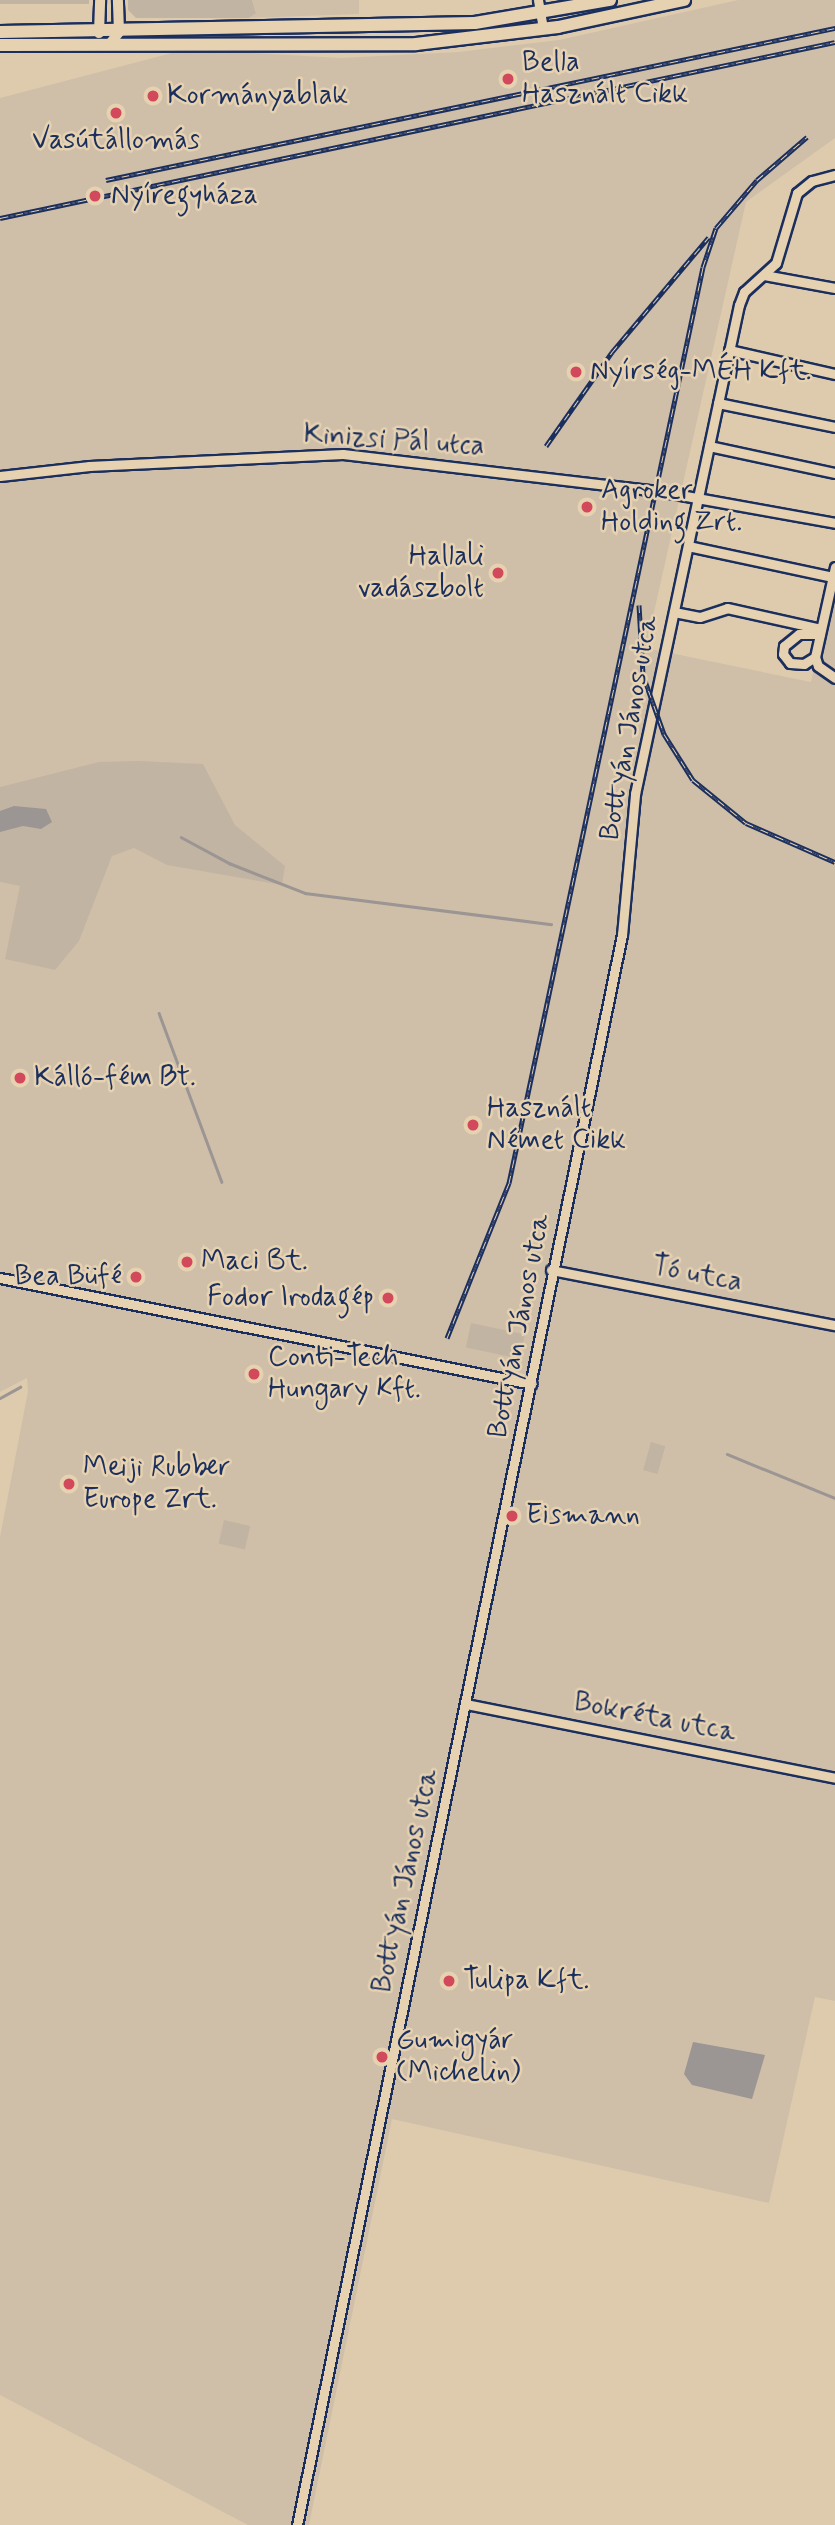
<!DOCTYPE html>
<meta charset="utf-8">
<style>
body{margin:0}
#map{position:relative;width:835px;height:2525px;overflow:hidden;background:#decbae;font-family:Mynerve,sans-serif}
div>[style]{position:absolute}
[style*='--x']{left:calc(var(--x)*1px);top:calc(var(--y)*1px);width:calc(var(--w)*1px);rotate:calc(var(--a)*1deg)}
.built>*{inset:0;background:#d0bfa8}
.green>*{inset:0;background:#c2b4a2;transform-origin:0 0}
.water>*{inset:0;background:#9b9593}
.stream>*{height:2.5px;margin:-1.25px;padding:0 1.25px;transform-origin:1.25px;border-radius:1.25px;background:#9b9593}
.roads{filter:drop-shadow(2px 0 #1b2f5e) drop-shadow(-2px 0 #1b2f5e) drop-shadow(0 2px #1b2f5e) drop-shadow(0 -2px #1b2f5e)}
.minor>*{height:9px;margin:-4.5px;padding:0 4.5px;transform-origin:4.5px;border-radius:4.5px;background:#e6d2b1}
.tertiary>*{height:10px;margin:-5px;padding:0 5px;transform-origin:5px;border-radius:5px;background:#e6d2b1}
.secondary>*{height:12px;margin:-6px;padding:0 6px;transform-origin:6px;border-radius:6px;background:#e6d2b1}
.rail>*{height:5px;margin-top:-2.5px;transform-origin:0;background:repeating-linear-gradient(90deg,#e6d2b1 0 8px,#1b2f5e 0 16px);box-sizing:border-box;border-block:2px solid #1b2f5e}
.dots>*{width:19px;height:19px;translate:-50% -50%;box-sizing:border-box;border:4px solid #e6d2b1;border-radius:50%}
span{translate:-50% -50%;white-space:nowrap;text-align:center;line-height:1.15;-webkit-text-stroke:5px #e6d2b1;paint-order:stroke}
.poi-label{font-size:28px;color:#1b2f5e}
.left{translate:0 -50%;text-align:left}
.right{translate:-100% -50%;text-align:right}
.street-label{font-size:28px;color:#1b2f5e}
</style>
<div id="map">
<div class="built">
<i style="clip-path:polygon(252px 0,359px 0,359px 14px,249px 18px,256px 12px)"></i>
<i style="clip-path:polygon(738px 0,835px 0,835px 138px,746px 202px,646px 648px,811px 682px,835px 571px,835px 2001px,815px 1997px,769px 2203px,392px 2119px,309px 2525px,248px 2525px,0 2395px,0 1537px,28px 1391px,27px 1378px,0 1392px,0 98px,187px 49px,340px 58px,458px 52px,559px 40px)"></i>
</div>
<div class="green">
<i style="left:0;top:0;width:89px;height:4px"></i>
<i style="clip-path:polygon(128px 0,252px 0,256px 13px,249px 18px,136px 18px,128px 10px)"></i>
<i style="clip-path:polygon(139px 761px,203px 764px,235px 825px,285px 866px,282px 885px,167px 865px,134px 848px,112px 856px,79px 941px,55px 970px,5px 959px,20px 886px,0 882px,0 787px,99px 762px)"></i>
<i style="left:471px;top:1323px;width:55px;height:25px;rotate:12deg"></i>
<i style="left:651px;top:1442px;width:15px;height:29px;rotate:16deg"></i>
<i style="left:224px;top:1520px;width:27px;height:24px;rotate:13deg"></i>
</div>
<div class="water">
<i style="clip-path:polygon(14px 806px,46px 809px,52px 822px,41px 829px,23px 826px,0 832px,0 811px)"></i>
<i style="clip-path:polygon(693px 2042px,765px 2055px,752px 2099px,692px 2085px,684px 2074px)"></i>
</div>
<div class="stream">
<i style="--x:181;--y:837;--w:55;--a:28.4"></i>
<i style="--x:229;--y:863;--w:82;--a:21.5"></i>
<i style="--x:305;--y:893;--w:248;--a:7.2"></i>
<i style="--x:159;--y:1013;--w:180;--a:69.6"></i>
<i style="--x:0;--y:1398;--w:23;--a:-29"></i>
<i style="--x:727;--y:1454;--w:117;--a:22.2"></i>
</div>
<div class="roads">
<div class="minor">
<i style="--x:538;--y:0;--w:29;--a:80"></i>
<i style="--x:764;--y:275;--w:72;--a:10.4"></i>
<i style="--x:729;--y:350;--w:109;--a:12.8"></i>
<i style="--x:718;--y:403;--w:119;--a:11.6"></i>
<i style="--x:709;--y:446;--w:129;--a:12.1"></i>
<i style="--x:0;--y:476;--w:90;--a:-6.4"></i>
<i style="--x:89;--y:466;--w:254;--a:-2.7"></i>
<i style="--x:343;--y:454;--w:317;--a:6.7"></i>
<i style="--x:658;--y:491;--w:180;--a:10.2"></i>
<i style="--x:688;--y:546;--w:148;--a:12.1"></i>
<i style="--x:835;--y:567;--w:92;--a:102.5"></i>
<i style="--x:815;--y:657;--w:9;--a:72"></i>
<i style="--x:818;--y:666;--w:21;--a:35"></i>
<i style="--x:674;--y:612;--w:26;--a:11"></i>
<i style="--x:700;--y:617;--w:28;--a:-18"></i>
<i style="--x:727;--y:608;--w:96;--a:12.6"></i>
<i style="--x:815;--y:657;--w:13;--a:148"></i>
<i style="--x:804;--y:664;--w:14;--a:-176"></i>
<i style="--x:790;--y:663;--w:11;--a:-128"></i>
<i style="--x:783;--y:654;--w:8;--a:-83"></i>
<i style="--x:784;--y:646;--w:19;--a:-39"></i>
<i style="--x:799;--y:634;--w:21;--a:0"></i>
<i style="--x:551;--y:1270;--w:289;--a:11"></i>
<i style="--x:0;--y:1278;--w:542;--a:11.27"></i>
<i style="--x:466;--y:1704;--w:376;--a:11.3"></i>
<i style="--x:297;--y:2525;--w:1623;--a:-78.45"></i>
<i style="--x:622;--y:935;--w:142;--a:-84.7"></i>
<i style="--x:635;--y:794;--w:500;--a:-78"></i>
<i style="--x:739;--y:305;--w:14;--a:-69"></i>
<i style="--x:744;--y:292;--w:43;--a:-42.2"></i>
<i style="--x:776;--y:263;--w:73;--a:-73.3"></i>
<i style="--x:797;--y:193;--w:19;--a:-39"></i>
<i style="--x:812;--y:181;--w:24;--a:-15"></i>
</div>
<div class="tertiary">
<i style="--x:99;--y:33;--w:33;--a:-88"></i>
<i style="--x:109;--y:45;--w:16;--a:-52"></i>
<i style="--x:119;--y:32;--w:32;--a:-92"></i>
</div>
<div class="secondary">
<i style="--x:0;--y:32;--w:475;--a:-1.1"></i>
<i style="--x:475;--y:23;--w:137;--a:-9.7"></i>
<i style="--x:0;--y:45;--w:416;--a:-0.1"></i>
<i style="--x:416;--y:44;--w:143;--a:-6.8"></i>
<i style="--x:558;--y:27;--w:129;--a:-12.1"></i>
</div>
</div>
<div class="rail">
<i style="--x:106;--y:180;--w:745;--a:-11.78"></i>
<i style="--x:0;--y:218;--w:853;--a:-11.9"></i>
<i style="--x:546;--y:446;--w:115;--a:-54.9"></i>
<i style="--x:612;--y:352;--w:150;--a:-49.9"></i>
<i style="--x:639;--y:605;--w:70;--a:86.7"></i>
<i style="--x:643;--y:675;--w:63;--a:70.4"></i>
<i style="--x:664;--y:734;--w:54;--a:57.8"></i>
<i style="--x:693;--y:780;--w:68;--a:39.1"></i>
<i style="--x:746;--y:823;--w:97;--a:23.7"></i>
<i style="--x:447;--y:1338;--w:167;--a:-68.2"></i>
<i style="--x:509;--y:1183;--w:936;--a:-78.04"></i>
<i style="--x:703;--y:267;--w:41;--a:-71.6"></i>
<i style="--x:716;--y:228;--w:63;--a:-49.5"></i>
<i style="--x:757;--y:180;--w:66;--a:-40.7"></i>
</div>
<div class="dots">
<i style="left:508px;top:79px;background:#d1495b"></i>
<i style="left:153px;top:96px;background:#d1495b"></i>
<i style="left:116px;top:113px;background:#d1495b"></i>
<i style="left:95px;top:196px;background:#d1495b"></i>
<i style="left:576px;top:372px;background:#d1495b"></i>
<i style="left:587px;top:507px;background:#d1495b"></i>
<i style="left:498px;top:573px;background:#d1495b"></i>
<i style="left:20px;top:1078px;background:#d1495b"></i>
<i style="left:473px;top:1125px;background:#d1495b"></i>
<i style="left:187px;top:1262px;background:#d1495b"></i>
<i style="left:136px;top:1277px;background:#d1495b"></i>
<i style="left:388px;top:1298px;background:#d1495b"></i>
<i style="left:254px;top:1374px;background:#d1495b"></i>
<i style="left:69px;top:1484px;background:#d1495b"></i>
<i style="left:512px;top:1516px;background:#d1495b"></i>
<i style="left:449px;top:1981px;background:#d1495b"></i>
<i style="left:382px;top:2057px;background:#d1495b"></i>
</div>
<div class="poi-label">
<span class="left" style="left:522px;top:79px">Bella<br>Használt Cikk</span>
<span class="left" style="left:167px;top:96px">Kormányablak</span>
<span style="left:116px;top:141px">Vasútállomás</span>
<span class="left" style="left:111px;top:196px">Nyíregyháza</span>
<span class="left" style="left:590px;top:372px">Nyírség-MÉH Kft.</span>
<span class="left" style="left:601px;top:507px">Agroker<br>Holding Zrt.</span>
<span class="right" style="left:484px;top:573px">Hallali<br>vadászbolt</span>
<span class="left" style="left:34px;top:1078px">Kálló-fém Bt.</span>
<span class="left" style="left:487px;top:1125px">Használt<br>Német Cikk</span>
<span class="left" style="left:201px;top:1262px">Maci Bt.</span>
<span class="right" style="left:122px;top:1277px">Bea Büfé</span>
<span class="right" style="left:374px;top:1298px">Fodor Irodagép</span>
<span class="left" style="left:268px;top:1374px">Conti-Tech<br>Hungary Kft.</span>
<span class="left" style="left:83px;top:1484px">Meiji Rubber<br>Europe Zrt.</span>
<span class="left" style="left:526px;top:1516px">Eismann</span>
<span class="left" style="left:463px;top:1981px">Tulipa Kft.</span>
<span class="left" style="left:396px;top:2057px">Gumigyár<br>(Michelin)</span>
</div>
<div class="street-label">
<span style="left:394px;top:441px;rotate:4deg">Kinizsi Pál utca</span>
<span style="left:630px;top:728px;rotate:-80deg">Bottyán János utca</span>
<span style="left:697px;top:1275px;rotate:11deg">Tó utca</span>
<span style="left:520px;top:1326px;rotate:-79deg">Bottyán János utca</span>
<span style="left:655px;top:1718px;rotate:11deg">Bokréta utca</span>
<span style="left:406px;top:1881px;rotate:-78deg">Bottyán János utca</span>
</div>
</div>
